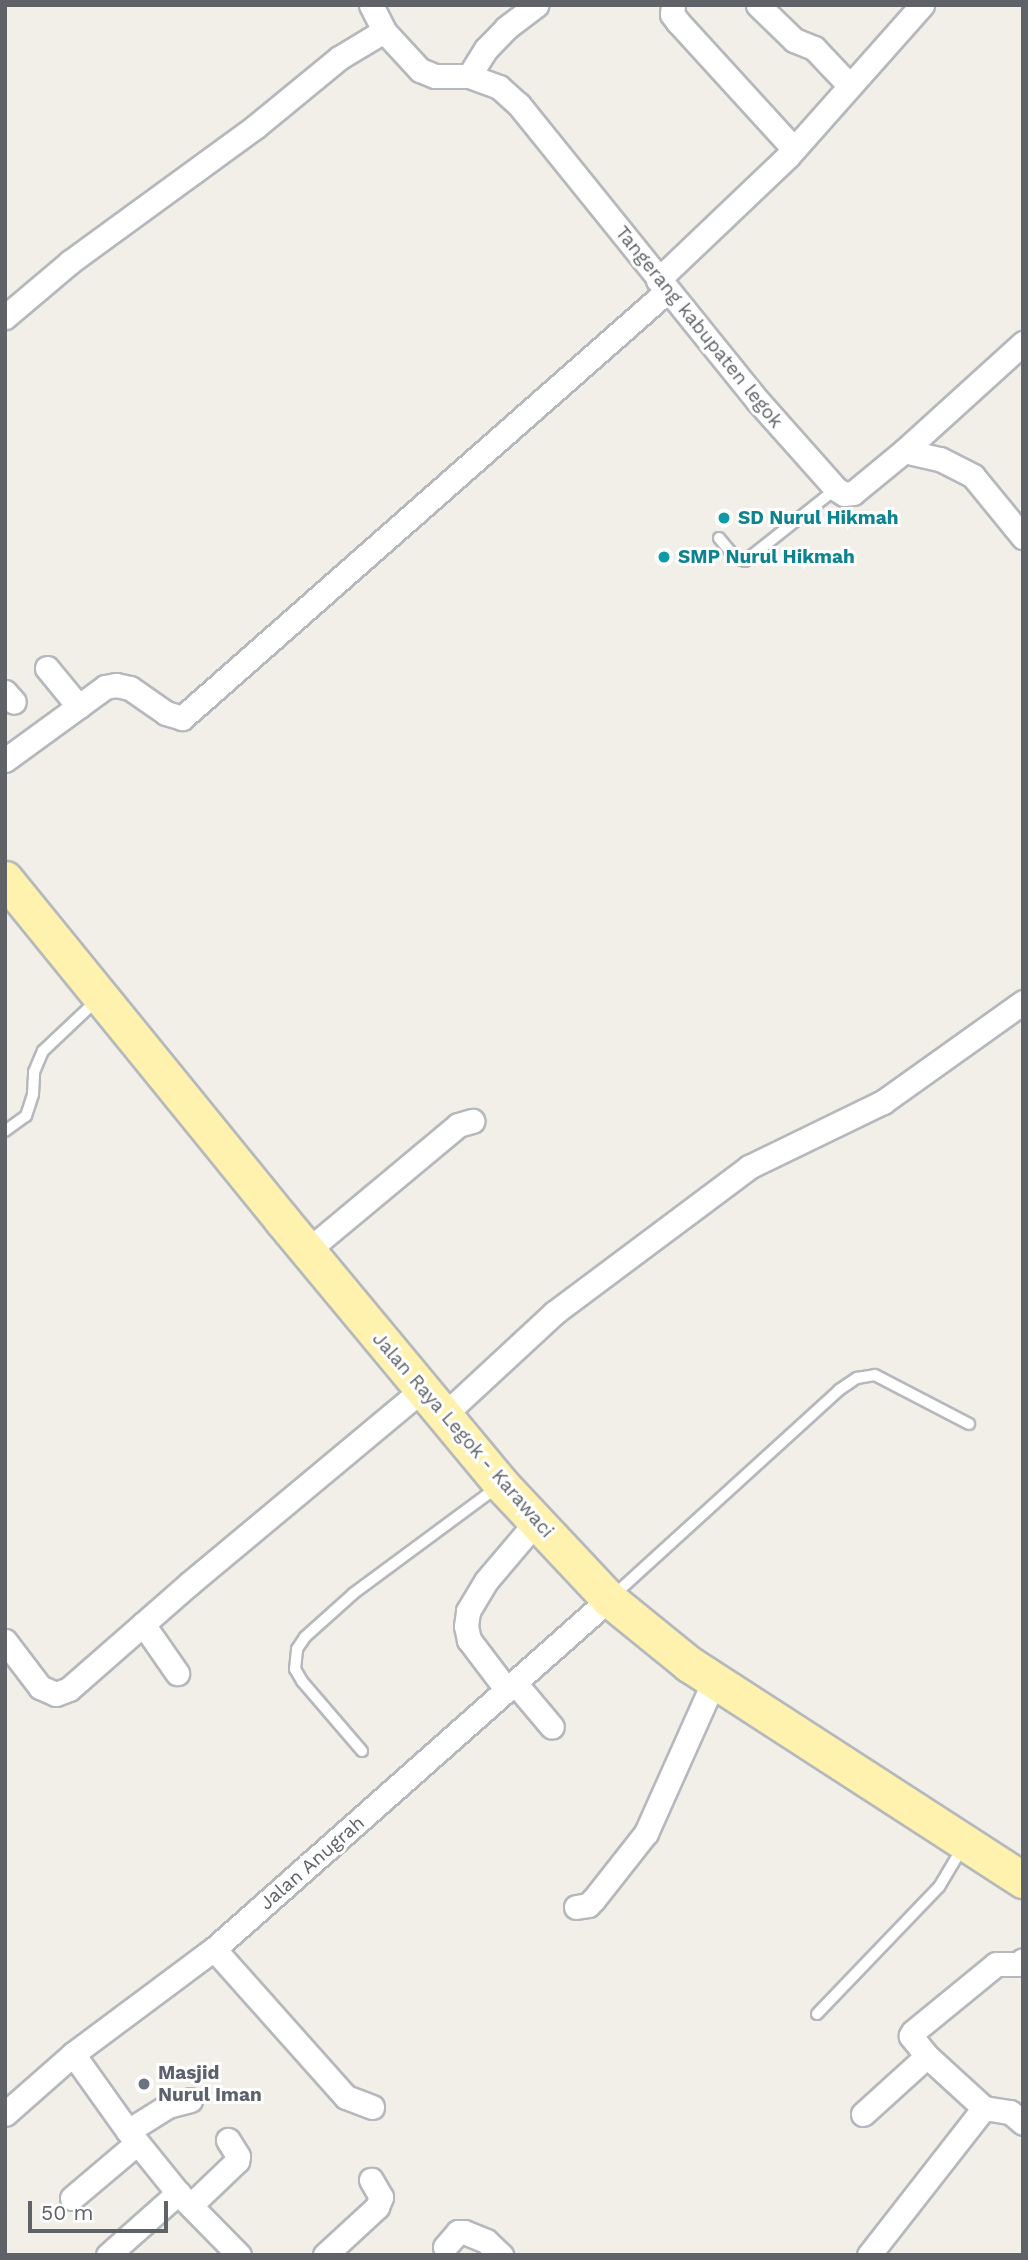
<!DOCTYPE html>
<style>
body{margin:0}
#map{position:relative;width:1028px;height:2260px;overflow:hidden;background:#f1efe8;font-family:"Work Sans",sans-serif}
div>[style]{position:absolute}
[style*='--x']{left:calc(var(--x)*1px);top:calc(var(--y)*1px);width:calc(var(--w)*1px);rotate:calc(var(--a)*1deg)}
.roads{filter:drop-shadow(2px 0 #b5b8bc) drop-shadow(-2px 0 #b5b8bc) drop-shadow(0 2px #b5b8bc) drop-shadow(0 -2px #b5b8bc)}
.lane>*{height:10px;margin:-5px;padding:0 5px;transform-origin:5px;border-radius:5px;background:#fff}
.street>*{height:23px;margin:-11.5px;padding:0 11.5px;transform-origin:11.5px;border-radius:11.5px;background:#fff}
.primary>*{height:35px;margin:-17.5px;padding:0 17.5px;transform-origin:17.5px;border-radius:17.5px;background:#fff2af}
.dots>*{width:19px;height:19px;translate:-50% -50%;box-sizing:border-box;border:4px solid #fff;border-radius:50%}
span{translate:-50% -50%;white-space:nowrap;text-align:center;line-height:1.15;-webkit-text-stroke:6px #fff;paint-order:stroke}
.street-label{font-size:19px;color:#5f6368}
.culture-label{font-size:19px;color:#0d838f;font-weight:700}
.left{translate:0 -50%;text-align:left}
.worship-label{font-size:19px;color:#5b616d;font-weight:700}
.frame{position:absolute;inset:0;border:7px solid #5f6368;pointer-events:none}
.scale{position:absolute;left:28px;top:2201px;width:140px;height:32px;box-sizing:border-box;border:4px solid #5f6368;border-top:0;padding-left:9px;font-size:21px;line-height:24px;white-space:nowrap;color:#5f6368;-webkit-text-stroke:5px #fff;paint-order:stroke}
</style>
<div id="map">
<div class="roads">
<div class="lane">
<i style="--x:719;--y:538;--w:26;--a:50"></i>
<i style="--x:736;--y:558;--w:9;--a:18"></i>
<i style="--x:745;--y:561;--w:116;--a:-38.4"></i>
<i style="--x:5;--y:1131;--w:26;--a:-36"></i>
<i style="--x:26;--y:1116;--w:23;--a:-72"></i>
<i style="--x:33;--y:1094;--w:22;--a:-87"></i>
<i style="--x:34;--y:1072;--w:23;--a:-67"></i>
<i style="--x:43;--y:1051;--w:76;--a:-43.4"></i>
<i style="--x:614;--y:1595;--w:304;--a:-42.3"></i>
<i style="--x:839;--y:1390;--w:22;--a:-34"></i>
<i style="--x:857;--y:1378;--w:18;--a:-9"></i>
<i style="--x:875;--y:1375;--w:106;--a:27.5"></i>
<i style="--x:362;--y:1751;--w:92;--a:-130.6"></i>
<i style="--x:302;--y:1681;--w:14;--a:-120"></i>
<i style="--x:295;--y:1669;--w:20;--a:-84"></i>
<i style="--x:297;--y:1649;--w:14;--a:-56"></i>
<i style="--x:305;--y:1637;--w:66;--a:-41.9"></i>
<i style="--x:354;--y:1593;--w:178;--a:-36.5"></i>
<i style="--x:817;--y:2014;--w:176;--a:-46.2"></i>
<i style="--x:939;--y:1887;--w:49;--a:-59.2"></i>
</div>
<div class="street">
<i style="--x:371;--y:5;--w:29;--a:63"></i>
<i style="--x:384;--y:31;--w:53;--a:47.3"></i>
<i style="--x:420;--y:70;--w:16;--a:22"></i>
<i style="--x:435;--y:76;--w:34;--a:0"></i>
<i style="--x:469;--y:76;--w:32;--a:20"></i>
<i style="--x:499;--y:87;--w:27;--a:42"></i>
<i style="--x:519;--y:105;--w:379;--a:51.1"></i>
<i style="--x:757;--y:400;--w:119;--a:48.4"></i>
<i style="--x:836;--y:489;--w:9;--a:32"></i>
<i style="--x:844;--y:494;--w:9;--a:-6"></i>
<i style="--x:853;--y:493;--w:66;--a:-39.5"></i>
<i style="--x:904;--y:451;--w:37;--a:13"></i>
<i style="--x:940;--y:459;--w:37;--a:27"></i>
<i style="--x:973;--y:476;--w:79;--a:50.7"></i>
<i style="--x:673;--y:5;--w:9;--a:96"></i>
<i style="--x:672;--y:14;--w:10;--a:53"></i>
<i style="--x:678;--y:22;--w:172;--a:47.6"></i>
<i style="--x:758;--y:5;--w:50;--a:44.2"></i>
<i style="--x:794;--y:40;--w:22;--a:22"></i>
<i style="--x:814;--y:48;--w:52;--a:46.5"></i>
<i style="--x:469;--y:76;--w:32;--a:-58"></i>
<i style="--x:486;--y:49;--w:29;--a:-46"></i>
<i style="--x:506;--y:28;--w:38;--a:-37"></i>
<i style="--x:658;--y:280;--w:180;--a:-43.6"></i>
<i style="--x:788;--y:156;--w:202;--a:-48.4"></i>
<i style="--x:5;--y:317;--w:85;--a:-40.2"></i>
<i style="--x:70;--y:262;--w:229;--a:-36.1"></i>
<i style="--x:255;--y:127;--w:109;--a:-39.4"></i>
<i style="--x:339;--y:58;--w:52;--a:-31"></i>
<i style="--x:904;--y:451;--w:161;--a:-42.2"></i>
<i style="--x:47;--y:668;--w:50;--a:50.6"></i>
<i style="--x:5;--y:692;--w:13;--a:48"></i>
<i style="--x:5;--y:760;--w:124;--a:-36.1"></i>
<i style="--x:105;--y:687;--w:11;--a:-10"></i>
<i style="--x:116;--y:685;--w:14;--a:12"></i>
<i style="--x:130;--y:688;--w:44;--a:34.8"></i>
<i style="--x:166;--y:713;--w:17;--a:17"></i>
<i style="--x:182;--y:718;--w:646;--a:-41.36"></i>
<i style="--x:307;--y:1251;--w:197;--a:-39.8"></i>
<i style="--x:458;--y:1125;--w:15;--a:-16"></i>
<i style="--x:444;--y:1415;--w:150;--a:-42.8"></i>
<i style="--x:554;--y:1313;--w:244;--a:-36.8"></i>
<i style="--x:749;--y:1167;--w:149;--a:-25.9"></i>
<i style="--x:883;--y:1102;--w:172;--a:-35.5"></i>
<i style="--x:143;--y:1624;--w:60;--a:55.2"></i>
<i style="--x:5;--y:1641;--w:58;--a:52.7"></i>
<i style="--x:40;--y:1687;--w:17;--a:24"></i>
<i style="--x:56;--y:1694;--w:14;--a:-21"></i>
<i style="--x:69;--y:1689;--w:161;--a:-41.2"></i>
<i style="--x:190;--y:1583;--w:303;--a:-39.8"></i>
<i style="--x:515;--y:1683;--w:57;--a:49.9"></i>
<i style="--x:507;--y:1690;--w:63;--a:-127.2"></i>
<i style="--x:469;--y:1640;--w:14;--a:-102"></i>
<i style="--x:466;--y:1626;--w:15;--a:-82"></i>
<i style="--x:468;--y:1611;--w:35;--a:-59"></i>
<i style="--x:486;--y:1581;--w:77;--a:-49.7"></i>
<i style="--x:576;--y:1907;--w:12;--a:-9"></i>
<i style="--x:588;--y:1905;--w:8;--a:-45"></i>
<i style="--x:594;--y:1899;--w:84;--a:-51.8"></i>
<i style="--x:646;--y:1833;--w:167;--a:-65.9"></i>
<i style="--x:214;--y:1949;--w:198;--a:48.3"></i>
<i style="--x:346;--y:2097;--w:28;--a:21"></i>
<i style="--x:73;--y:2054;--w:95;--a:54.5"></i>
<i style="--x:128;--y:2131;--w:80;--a:51.1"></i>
<i style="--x:178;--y:2193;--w:87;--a:45.5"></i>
<i style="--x:927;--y:2056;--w:77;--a:42.4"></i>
<i style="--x:984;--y:2108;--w:26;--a:9"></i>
<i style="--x:1010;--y:2112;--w:17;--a:40"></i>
<i style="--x:5;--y:2114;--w:91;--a:-41.4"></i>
<i style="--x:73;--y:2054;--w:176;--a:-36.7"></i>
<i style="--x:214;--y:1949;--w:528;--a:-41.54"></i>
<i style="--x:863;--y:2114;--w:86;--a:-42.2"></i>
<i style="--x:927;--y:2056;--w:26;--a:-129"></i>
<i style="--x:911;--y:2036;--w:4;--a:-63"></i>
<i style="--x:913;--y:2032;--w:107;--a:-39.3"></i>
<i style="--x:996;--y:1964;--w:22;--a:0"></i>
<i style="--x:1018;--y:1964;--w:6;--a:-39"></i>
<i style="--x:128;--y:2131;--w:47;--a:-32"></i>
<i style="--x:168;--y:2106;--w:23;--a:-15"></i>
<i style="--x:72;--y:2198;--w:85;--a:-40.2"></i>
<i style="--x:191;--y:2205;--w:64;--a:-43.7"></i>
<i style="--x:237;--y:2161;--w:5;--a:-79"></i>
<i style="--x:238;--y:2156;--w:19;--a:-122"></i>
<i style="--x:445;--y:2247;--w:20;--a:-49"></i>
<i style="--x:458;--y:2232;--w:6;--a:0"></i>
<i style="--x:464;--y:2232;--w:24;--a:22"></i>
<i style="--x:486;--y:2241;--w:21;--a:43"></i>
<i style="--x:108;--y:2255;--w:94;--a:-41.5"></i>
<i style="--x:325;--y:2255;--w:71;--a:-42.7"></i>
<i style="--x:377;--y:2207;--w:11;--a:-68"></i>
<i style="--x:381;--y:2197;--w:20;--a:-120"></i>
<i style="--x:869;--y:2255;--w:187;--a:-52"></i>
</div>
<div class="primary">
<i style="--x:5;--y:879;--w:439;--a:50.9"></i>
<i style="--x:282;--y:1220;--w:343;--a:50.3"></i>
<i style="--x:501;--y:1484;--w:158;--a:46.8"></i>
<i style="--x:609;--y:1599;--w:103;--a:39.1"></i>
<i style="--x:689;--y:1664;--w:398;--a:32.9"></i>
</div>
</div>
<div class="dots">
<i style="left:724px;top:518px;background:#0f9aa8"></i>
<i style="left:664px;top:557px;background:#0f9aa8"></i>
<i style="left:144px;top:2084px;background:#6b7280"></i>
</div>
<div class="street-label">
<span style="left:699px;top:327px;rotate:51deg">Tangerang kabupaten legok</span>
<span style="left:463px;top:1435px;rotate:49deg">Jalan Raya Legok - Karawaci</span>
<span style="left:312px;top:1863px;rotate:-41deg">Jalan Anugrah</span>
</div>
<div class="culture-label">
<span class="left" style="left:738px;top:518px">SD Nurul Hikmah</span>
<span class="left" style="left:678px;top:557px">SMP Nurul Hikmah</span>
</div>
<div class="worship-label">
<span class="left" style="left:158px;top:2084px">Masjid<br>Nurul Iman</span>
</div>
<div class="frame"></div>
<div class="scale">50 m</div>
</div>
